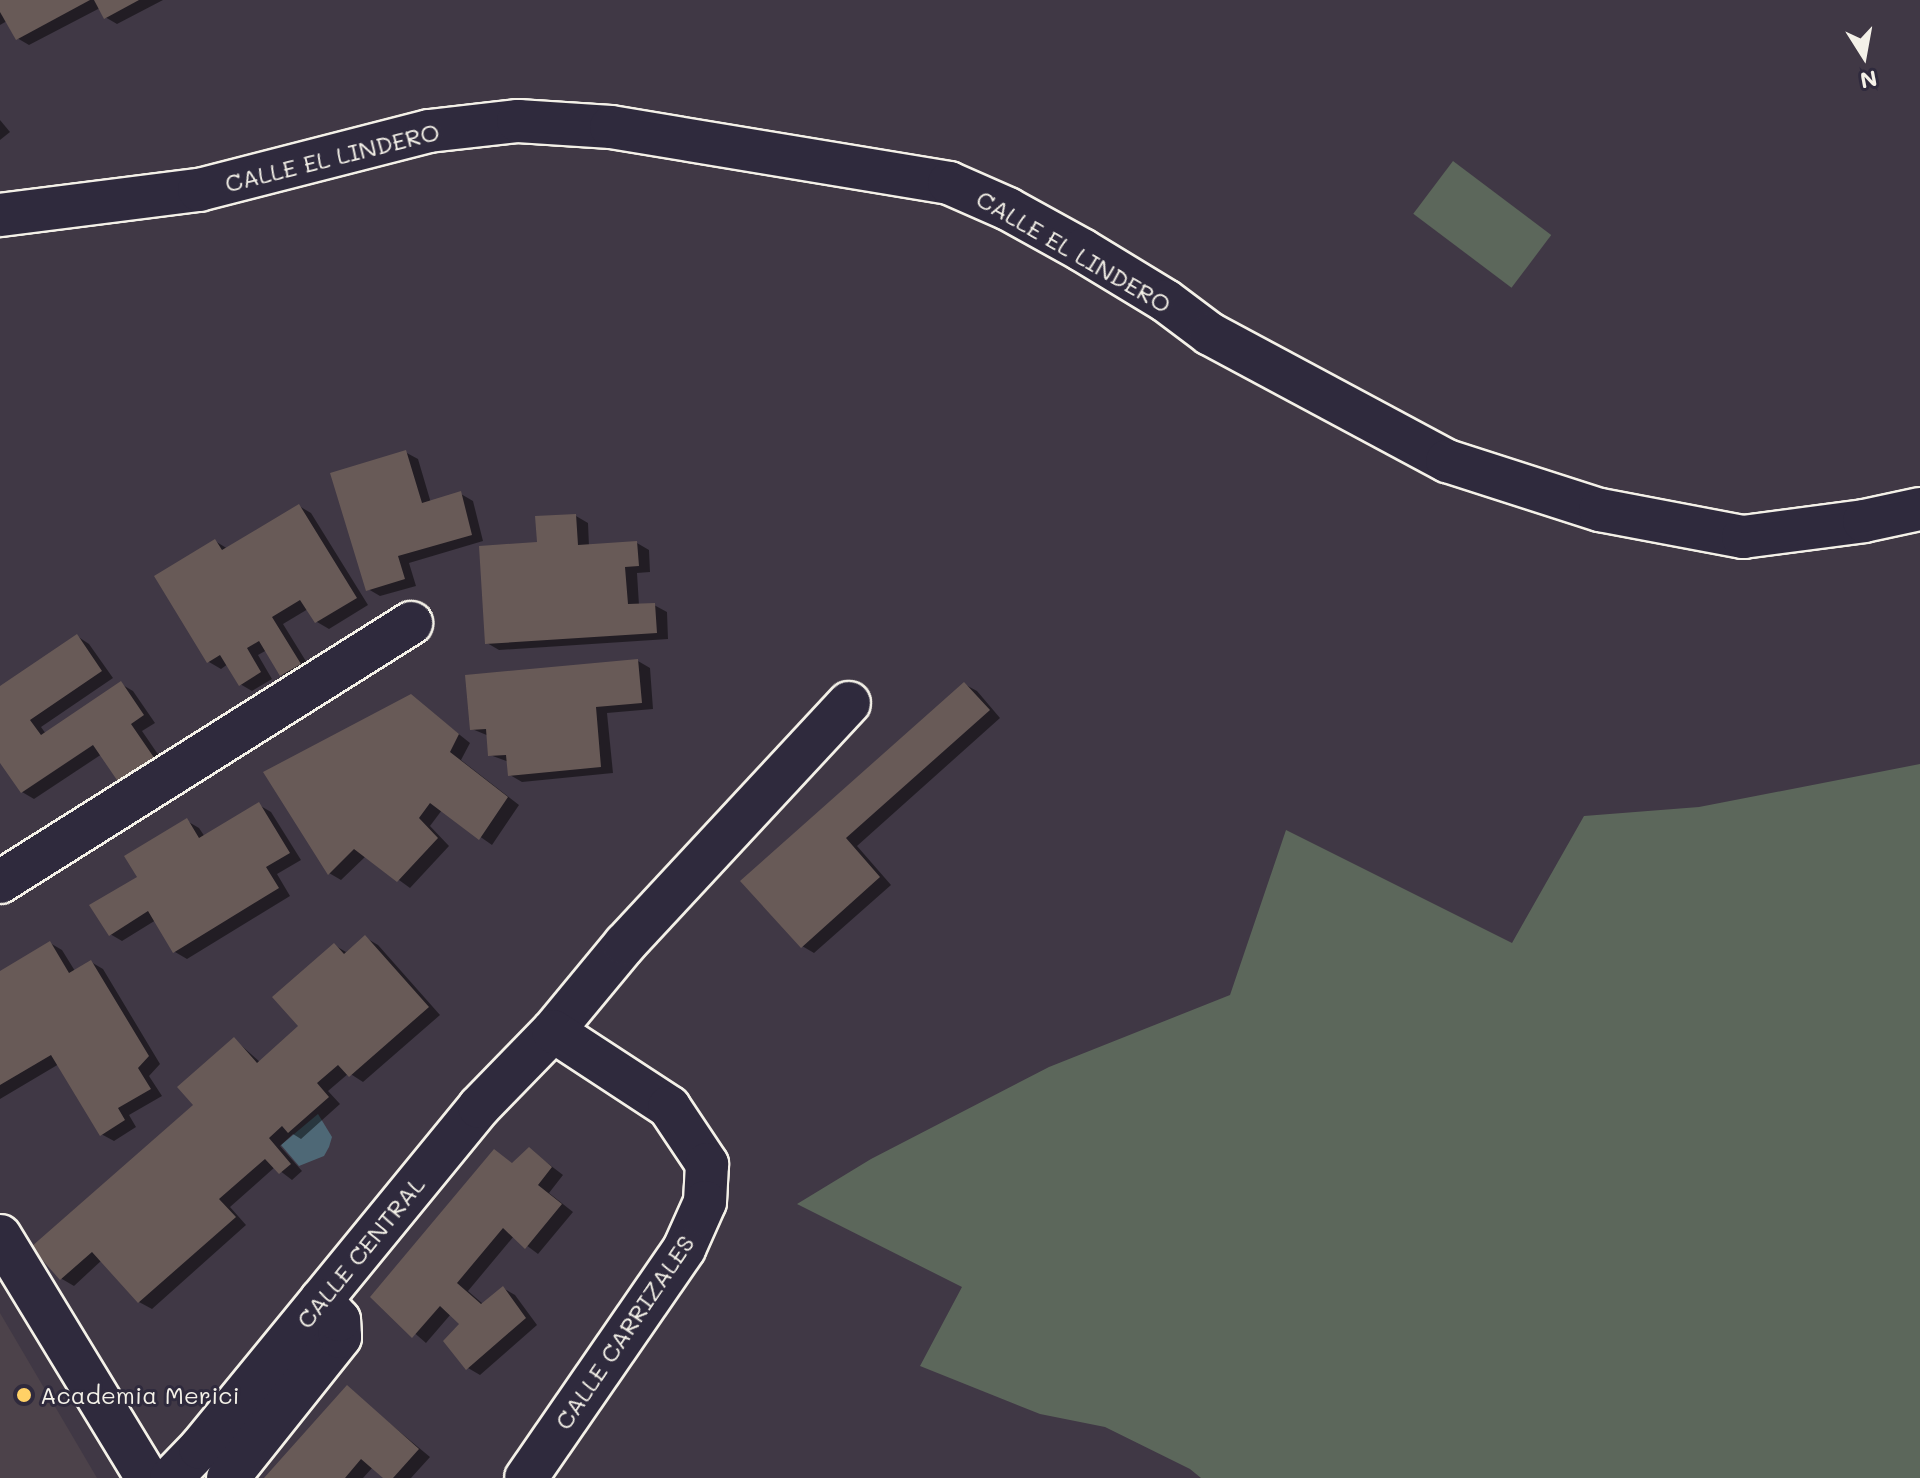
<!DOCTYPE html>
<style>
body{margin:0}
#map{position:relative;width:1920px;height:1478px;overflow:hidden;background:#403845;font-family:Mali,sans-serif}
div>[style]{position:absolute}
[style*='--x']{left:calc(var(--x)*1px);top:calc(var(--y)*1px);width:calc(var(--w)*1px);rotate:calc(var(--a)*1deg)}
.built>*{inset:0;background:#4c424a}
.green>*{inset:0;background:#5c675b;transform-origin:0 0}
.water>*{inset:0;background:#4e6876}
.shadow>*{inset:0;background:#0007}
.building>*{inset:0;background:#685a57}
.roads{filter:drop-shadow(2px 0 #f4f1e8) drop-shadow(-2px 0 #f4f1e8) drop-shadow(0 2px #f4f1e8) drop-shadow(0 -2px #f4f1e8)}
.minor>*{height:42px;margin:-21px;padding:0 21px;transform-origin:21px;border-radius:21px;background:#2f2a3d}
.dots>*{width:22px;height:22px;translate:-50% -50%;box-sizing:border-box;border:4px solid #2f2a3d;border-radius:50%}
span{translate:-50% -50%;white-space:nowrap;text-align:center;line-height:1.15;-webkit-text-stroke:6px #2f2a3d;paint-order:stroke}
.street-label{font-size:24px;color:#f4f1e8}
.poi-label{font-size:24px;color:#f4f1e8}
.left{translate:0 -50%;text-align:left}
.north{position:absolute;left:1824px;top:16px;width:80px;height:80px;-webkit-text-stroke:6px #2f2a3d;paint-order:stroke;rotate:169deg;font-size:22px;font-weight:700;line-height:32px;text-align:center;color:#f4f1e8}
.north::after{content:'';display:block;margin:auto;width:28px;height:36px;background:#f4f1e8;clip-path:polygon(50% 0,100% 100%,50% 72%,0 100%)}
</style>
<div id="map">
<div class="built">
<i style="clip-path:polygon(0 1313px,97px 1478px,0 1478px)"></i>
</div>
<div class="green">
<i style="left:1453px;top:161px;width:123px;height:66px;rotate:37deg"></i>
<i style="clip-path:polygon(1920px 764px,1920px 1478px,1201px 1478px,1190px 1469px,1105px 1427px,1040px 1414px,920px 1366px,962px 1287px,797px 1204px,871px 1159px,1049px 1067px,1230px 995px,1286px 830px,1512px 943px,1584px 816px,1699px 807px)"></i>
</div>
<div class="water">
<i style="clip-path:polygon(318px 1114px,332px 1137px,329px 1147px,324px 1156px,299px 1166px,281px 1145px)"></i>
</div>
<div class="shadow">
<i style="clip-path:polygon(0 0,163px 0,117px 24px,105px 17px,100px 8px,29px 45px,17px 38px,7px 21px,0 25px)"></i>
<i style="clip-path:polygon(0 120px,10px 132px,0 140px)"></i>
<i style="clip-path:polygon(405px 452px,418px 459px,431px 503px,461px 494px,473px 501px,483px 541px,409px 563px,416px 586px,380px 596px,368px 589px)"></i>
<i style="clip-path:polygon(299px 506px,311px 513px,368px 605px,329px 629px,317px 622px,308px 609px,283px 624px,312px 671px,294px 682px,282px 674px,267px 650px,258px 655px,272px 679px,252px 691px,240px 684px,228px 664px,221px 669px,209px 662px,215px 541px,228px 549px)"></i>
<i style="clip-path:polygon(576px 516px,588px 523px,589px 546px,637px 543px,649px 550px,650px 572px,637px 573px,639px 605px,654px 605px,667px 612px,668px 639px,499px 650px,487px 643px,539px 544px)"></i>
<i style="clip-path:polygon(77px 636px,89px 644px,113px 678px,41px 727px,46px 734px,121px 684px,133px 691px,155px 723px,142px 731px,166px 766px,133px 789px,102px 754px,34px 799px,22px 792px,0 759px,0 688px)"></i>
<i style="clip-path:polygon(638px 661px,650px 668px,653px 709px,607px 713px,613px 773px,522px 782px,510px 775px,509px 762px,490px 755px,489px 736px,472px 729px)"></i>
<i style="clip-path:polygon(964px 684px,977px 691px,1000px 718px,857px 846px,891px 885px,814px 953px,802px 946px,743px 881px)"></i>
<i style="clip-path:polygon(411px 696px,470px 743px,461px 760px,519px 805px,492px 845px,442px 810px,430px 826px,449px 846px,410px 888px,366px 856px,341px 880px,329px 873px)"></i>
<i style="clip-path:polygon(259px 805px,271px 812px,301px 860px,277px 874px,290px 896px,187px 959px,175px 952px,156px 920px,122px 941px,110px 934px,140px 877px,187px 821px,199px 828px,205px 837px)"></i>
<i style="clip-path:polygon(366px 938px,378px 945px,440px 1015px,363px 1082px,349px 1073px,328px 1091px,340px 1104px,301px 1139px,293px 1134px,280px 1146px,302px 1171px,292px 1180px,275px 1167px,230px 1207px,246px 1225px,152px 1309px,139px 1302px,102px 1260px,74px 1286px,62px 1279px,33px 1247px,196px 1105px,234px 1039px,260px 1062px,301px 1027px,334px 945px,346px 952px)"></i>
<i style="clip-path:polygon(50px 943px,62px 950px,75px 971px,91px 962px,103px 969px,160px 1064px,149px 1076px,162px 1096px,129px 1115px,136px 1127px,114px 1141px,101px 1134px,59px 1064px,0 1099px,0 973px)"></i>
<i style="clip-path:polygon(529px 1149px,563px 1175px,549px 1193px,573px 1212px,538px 1254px,514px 1236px,468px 1291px,483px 1304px,503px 1288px,515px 1295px,537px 1325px,480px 1375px,468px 1368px,462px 1324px,451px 1314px,426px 1343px,373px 1297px)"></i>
<i style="clip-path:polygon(347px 1388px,430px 1457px,411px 1478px,386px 1478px,373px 1467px,363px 1478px,266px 1478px)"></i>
</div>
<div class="building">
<i style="clip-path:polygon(0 0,90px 0,16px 40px,0 12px)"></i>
<i style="clip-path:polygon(94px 0,139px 0,104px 19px)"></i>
<i style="clip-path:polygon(406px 450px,422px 503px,461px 491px,472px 535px,398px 556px,405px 579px,366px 591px,330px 473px)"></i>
<i style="clip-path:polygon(299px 504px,357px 598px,315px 623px,300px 600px,272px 617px,301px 664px,280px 676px,259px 641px,247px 648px,261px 672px,239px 686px,220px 655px,207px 663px,154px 576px,215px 539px,222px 550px)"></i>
<i style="clip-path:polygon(576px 514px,578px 545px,637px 541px,639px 566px,625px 567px,628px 604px,655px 603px,657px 633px,485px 644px,479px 546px,537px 542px,535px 516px)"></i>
<i style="clip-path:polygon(77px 634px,102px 671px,30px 720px,41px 735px,121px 681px,144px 715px,131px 724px,155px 759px,119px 783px,93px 745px,21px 793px,0 763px,0 686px)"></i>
<i style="clip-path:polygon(638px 659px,642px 703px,596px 707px,601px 767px,508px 776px,506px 755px,488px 756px,486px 729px,470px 730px,465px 675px)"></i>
<i style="clip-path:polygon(964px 682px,990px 710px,846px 838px,880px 877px,801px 948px,740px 881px)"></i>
<i style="clip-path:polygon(411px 694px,459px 734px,450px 752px,508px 797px,479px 840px,430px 803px,419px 818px,438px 838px,397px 882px,354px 849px,328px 875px,263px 772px)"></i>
<i style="clip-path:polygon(259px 802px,290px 853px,266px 867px,279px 888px,173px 953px,148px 911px,109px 936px,89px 905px,137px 877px,124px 856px,187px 818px,199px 838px)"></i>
<i style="clip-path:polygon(365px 935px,429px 1007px,349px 1077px,338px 1065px,317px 1083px,329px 1097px,288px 1133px,282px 1126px,269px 1138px,291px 1164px,279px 1174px,265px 1159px,219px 1199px,236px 1217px,138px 1303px,92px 1252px,60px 1280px,31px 1247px,193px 1105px,177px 1087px,234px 1037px,257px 1063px,298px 1026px,272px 997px,334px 943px,344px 954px)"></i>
<i style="clip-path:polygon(50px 941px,69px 973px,91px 960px,149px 1056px,138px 1068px,151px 1089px,118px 1108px,125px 1120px,100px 1136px,51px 1055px,0 1085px,0 971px)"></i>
<i style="clip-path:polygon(529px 1147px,552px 1167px,538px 1185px,562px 1204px,525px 1249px,503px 1228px,457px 1283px,481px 1304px,503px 1286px,526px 1318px,466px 1370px,443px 1341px,459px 1324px,440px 1306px,412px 1338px,370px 1297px,494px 1149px,512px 1163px)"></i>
<i style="clip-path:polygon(347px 1385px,419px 1449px,393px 1478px,383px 1478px,361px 1459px,345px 1478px,264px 1478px)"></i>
</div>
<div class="roads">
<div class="minor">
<i style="--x:0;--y:215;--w:201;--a:-7.2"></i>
<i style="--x:199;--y:190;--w:237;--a:-14.4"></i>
<i style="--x:429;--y:131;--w:90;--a:-6.4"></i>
<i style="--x:518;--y:121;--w:93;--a:3.7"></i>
<i style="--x:611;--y:127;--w:343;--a:9.4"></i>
<i style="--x:949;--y:183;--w:64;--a:23.8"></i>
<i style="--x:1008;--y:209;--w:85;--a:29"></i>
<i style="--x:1082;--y:250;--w:98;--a:31.3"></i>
<i style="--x:1166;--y:301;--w:55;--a:36.9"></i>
<i style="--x:1210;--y:334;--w:269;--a:28.2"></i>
<i style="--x:1447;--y:461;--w:161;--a:17.8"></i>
<i style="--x:1600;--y:510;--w:146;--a:10.7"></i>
<i style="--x:1743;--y:537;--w:122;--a:-7.5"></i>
<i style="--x:1864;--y:521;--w:57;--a:-12.1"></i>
<i style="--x:0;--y:882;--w:486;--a:-32.2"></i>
<i style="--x:553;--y:1031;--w:113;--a:-50.4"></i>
<i style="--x:625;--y:944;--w:329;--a:-47.1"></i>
<i style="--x:0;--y:1236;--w:283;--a:58.7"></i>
<i style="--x:171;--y:1478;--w:42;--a:-46"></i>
<i style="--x:200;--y:1448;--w:441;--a:-50.7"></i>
<i style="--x:479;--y:1107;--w:106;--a:-45.8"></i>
<i style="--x:553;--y:1031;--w:139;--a:33.2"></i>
<i style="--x:669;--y:1107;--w:69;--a:56.3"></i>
<i style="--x:707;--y:1164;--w:38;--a:93"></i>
<i style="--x:705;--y:1202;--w:51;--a:114.1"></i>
<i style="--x:684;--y:1249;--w:278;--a:124.6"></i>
<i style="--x:228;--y:1478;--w:180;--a:-51.5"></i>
<i style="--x:340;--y:1337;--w:17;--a:-93"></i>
<i style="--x:339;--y:1320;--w:27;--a:-132"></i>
</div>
</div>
<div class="dots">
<i style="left:24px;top:1395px;background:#ffd166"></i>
</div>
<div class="street-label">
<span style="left:332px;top:157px;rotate:-14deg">CALLE EL LINDERO</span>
<span style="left:1074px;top:251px;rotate:30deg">CALLE EL LINDERO</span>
<span style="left:360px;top:1252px;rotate:-51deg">CALLE CENTRAL</span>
<span style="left:624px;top:1332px;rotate:-56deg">CALLE CARRIZALES</span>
</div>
<div class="poi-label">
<span class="left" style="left:40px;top:1395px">Academia Merici</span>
</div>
<div class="north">N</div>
</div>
